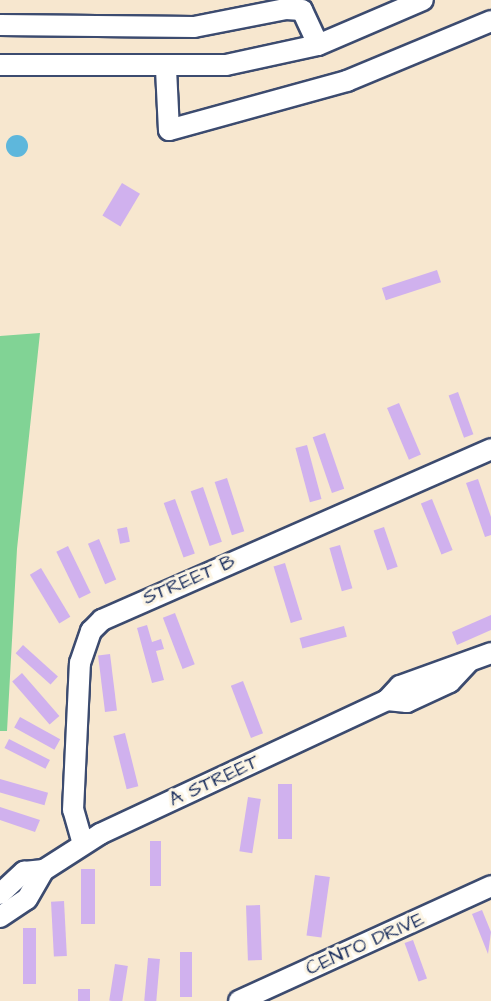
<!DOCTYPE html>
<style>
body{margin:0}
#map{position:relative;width:491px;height:1001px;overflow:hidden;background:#f7e7cf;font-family:"Architects Daughter",sans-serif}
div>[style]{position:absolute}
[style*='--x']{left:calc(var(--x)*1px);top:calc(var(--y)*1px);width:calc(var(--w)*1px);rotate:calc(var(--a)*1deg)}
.green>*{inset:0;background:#81d395}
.water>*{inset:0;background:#5eb7dc}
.round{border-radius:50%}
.building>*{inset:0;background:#d0b1ee;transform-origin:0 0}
.roads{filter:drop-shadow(2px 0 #3c4b6f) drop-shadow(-2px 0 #3c4b6f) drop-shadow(0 2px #3c4b6f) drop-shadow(0 -2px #3c4b6f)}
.minor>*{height:20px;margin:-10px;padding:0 10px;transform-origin:10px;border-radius:10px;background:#fff}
span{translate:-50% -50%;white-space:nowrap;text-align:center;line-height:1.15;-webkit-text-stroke:6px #fcf5e5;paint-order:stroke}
.street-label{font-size:20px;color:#1b2f5e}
</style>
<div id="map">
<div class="green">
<i style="clip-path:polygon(40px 333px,17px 549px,7px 731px,0 731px,0 336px)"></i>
</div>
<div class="water">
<i class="round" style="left:6px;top:135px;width:22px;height:22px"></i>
</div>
<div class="building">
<i style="left:122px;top:183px;width:21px;height:38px;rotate:31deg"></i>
<i style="left:437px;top:270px;width:13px;height:58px;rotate:72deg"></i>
<i style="left:458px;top:392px;width:45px;height:10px;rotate:70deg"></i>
<i style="left:399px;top:403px;width:56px;height:13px;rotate:67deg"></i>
<i style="left:325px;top:433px;width:59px;height:13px;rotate:71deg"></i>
<i style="left:307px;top:445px;width:56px;height:12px;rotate:75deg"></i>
<i style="left:227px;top:478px;width:56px;height:13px;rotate:72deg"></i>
<i style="clip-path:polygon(478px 479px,491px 517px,491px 535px,485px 537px,466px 483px)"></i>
<i style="left:203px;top:487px;width:58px;height:13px;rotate:71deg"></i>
<i style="left:175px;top:499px;width:58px;height:12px;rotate:70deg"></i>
<i style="left:432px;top:499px;width:55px;height:12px;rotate:68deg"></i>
<i style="left:127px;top:527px;width:15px;height:10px;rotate:79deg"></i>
<i style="left:384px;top:527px;width:42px;height:11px;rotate:71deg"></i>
<i style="left:99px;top:539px;width:44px;height:12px;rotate:67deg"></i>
<i style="left:340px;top:545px;width:45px;height:11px;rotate:74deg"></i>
<i style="left:68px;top:546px;width:52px;height:13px;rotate:64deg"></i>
<i style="left:285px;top:563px;width:59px;height:12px;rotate:73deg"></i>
<i style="left:41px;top:568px;width:57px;height:13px;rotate:59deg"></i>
<i style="left:175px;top:613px;width:55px;height:13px;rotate:69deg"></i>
<i style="clip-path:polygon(491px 615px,491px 630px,457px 645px,452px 632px)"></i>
<i style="clip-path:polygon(147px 625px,152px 642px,161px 639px,164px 649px,156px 651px,164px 680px,152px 683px,137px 628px)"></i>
<i style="left:344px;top:626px;width:11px;height:46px;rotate:75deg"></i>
<i style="left:23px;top:645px;width:47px;height:11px;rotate:42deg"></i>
<i style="left:110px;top:654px;width:57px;height:12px;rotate:83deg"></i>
<i style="left:22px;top:673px;width:57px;height:13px;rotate:49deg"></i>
<i style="left:243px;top:681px;width:56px;height:13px;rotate:69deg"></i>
<i style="left:20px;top:717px;width:46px;height:12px;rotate:29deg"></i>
<i style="left:125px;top:733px;width:55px;height:12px;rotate:76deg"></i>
<i style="left:9px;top:739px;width:46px;height:10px;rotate:27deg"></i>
<i style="left:0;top:779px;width:50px;height:13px;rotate:16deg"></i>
<i style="left:278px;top:784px;width:14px;height:55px"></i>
<i style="left:248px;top:797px;width:13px;height:55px;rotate:9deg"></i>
<i style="clip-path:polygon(0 807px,40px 820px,35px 832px,0 820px)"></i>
<i style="left:150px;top:841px;width:11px;height:45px"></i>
<i style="left:81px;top:869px;width:14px;height:55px"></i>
<i style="left:315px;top:875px;width:15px;height:61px;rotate:8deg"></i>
<i style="left:64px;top:901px;width:55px;height:13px;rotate:87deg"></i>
<i style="left:260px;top:905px;width:55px;height:14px;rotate:88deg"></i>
<i style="clip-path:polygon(482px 910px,491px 932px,488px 954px,472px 914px)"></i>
<i style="left:23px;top:928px;width:13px;height:56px"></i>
<i style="left:413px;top:940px;width:41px;height:9px;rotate:70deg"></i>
<i style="left:180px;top:952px;width:12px;height:45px"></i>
<i style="left:148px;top:958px;width:12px;height:43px;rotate:5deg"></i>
<i style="left:115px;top:964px;width:13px;height:37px;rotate:9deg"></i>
<i style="left:78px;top:989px;width:12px;height:12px"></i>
</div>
<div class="roads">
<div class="minor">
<i style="--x:0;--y:25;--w:194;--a:0.6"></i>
<i style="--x:194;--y:27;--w:94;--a:-11.1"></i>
<i style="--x:286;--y:9;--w:16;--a:4"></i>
<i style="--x:302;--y:10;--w:38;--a:65"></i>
<i style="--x:0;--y:65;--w:226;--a:0"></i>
<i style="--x:226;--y:65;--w:94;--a:-12.3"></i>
<i style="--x:318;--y:45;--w:114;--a:-23.2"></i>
<i style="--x:166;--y:69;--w:61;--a:87.2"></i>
<i style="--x:169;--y:130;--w:185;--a:-15.4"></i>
<i style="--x:347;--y:81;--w:156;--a:-22.6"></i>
<i style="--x:387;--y:700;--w:20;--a:6"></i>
<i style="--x:407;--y:702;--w:47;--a:-24.9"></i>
<i style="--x:450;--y:682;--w:26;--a:-47"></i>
<i style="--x:83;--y:844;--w:35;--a:-106"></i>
<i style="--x:73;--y:810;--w:147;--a:-87.3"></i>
<i style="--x:80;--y:663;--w:34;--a:-71"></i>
<i style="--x:91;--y:631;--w:16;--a:-45"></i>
<i style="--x:102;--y:620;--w:425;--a:-23.7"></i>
<i style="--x:0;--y:894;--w:33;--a:-43"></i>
<i style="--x:24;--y:872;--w:20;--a:-6"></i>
<i style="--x:44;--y:870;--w:67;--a:-32.7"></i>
<i style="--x:100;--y:834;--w:317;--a:-25"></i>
<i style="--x:387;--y:700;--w:19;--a:-47"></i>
<i style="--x:400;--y:686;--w:97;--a:-19.9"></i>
<i style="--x:0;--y:917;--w:32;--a:-34"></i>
<i style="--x:27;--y:899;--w:34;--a:-60"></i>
<i style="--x:239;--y:1001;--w:277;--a:-24.5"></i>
</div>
</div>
<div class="street-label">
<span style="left:189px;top:580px;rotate:-23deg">STREET B</span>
<span style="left:214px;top:781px;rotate:-25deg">A STREET</span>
<span style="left:365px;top:944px;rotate:-24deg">CENTO DRIVE</span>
</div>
</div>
